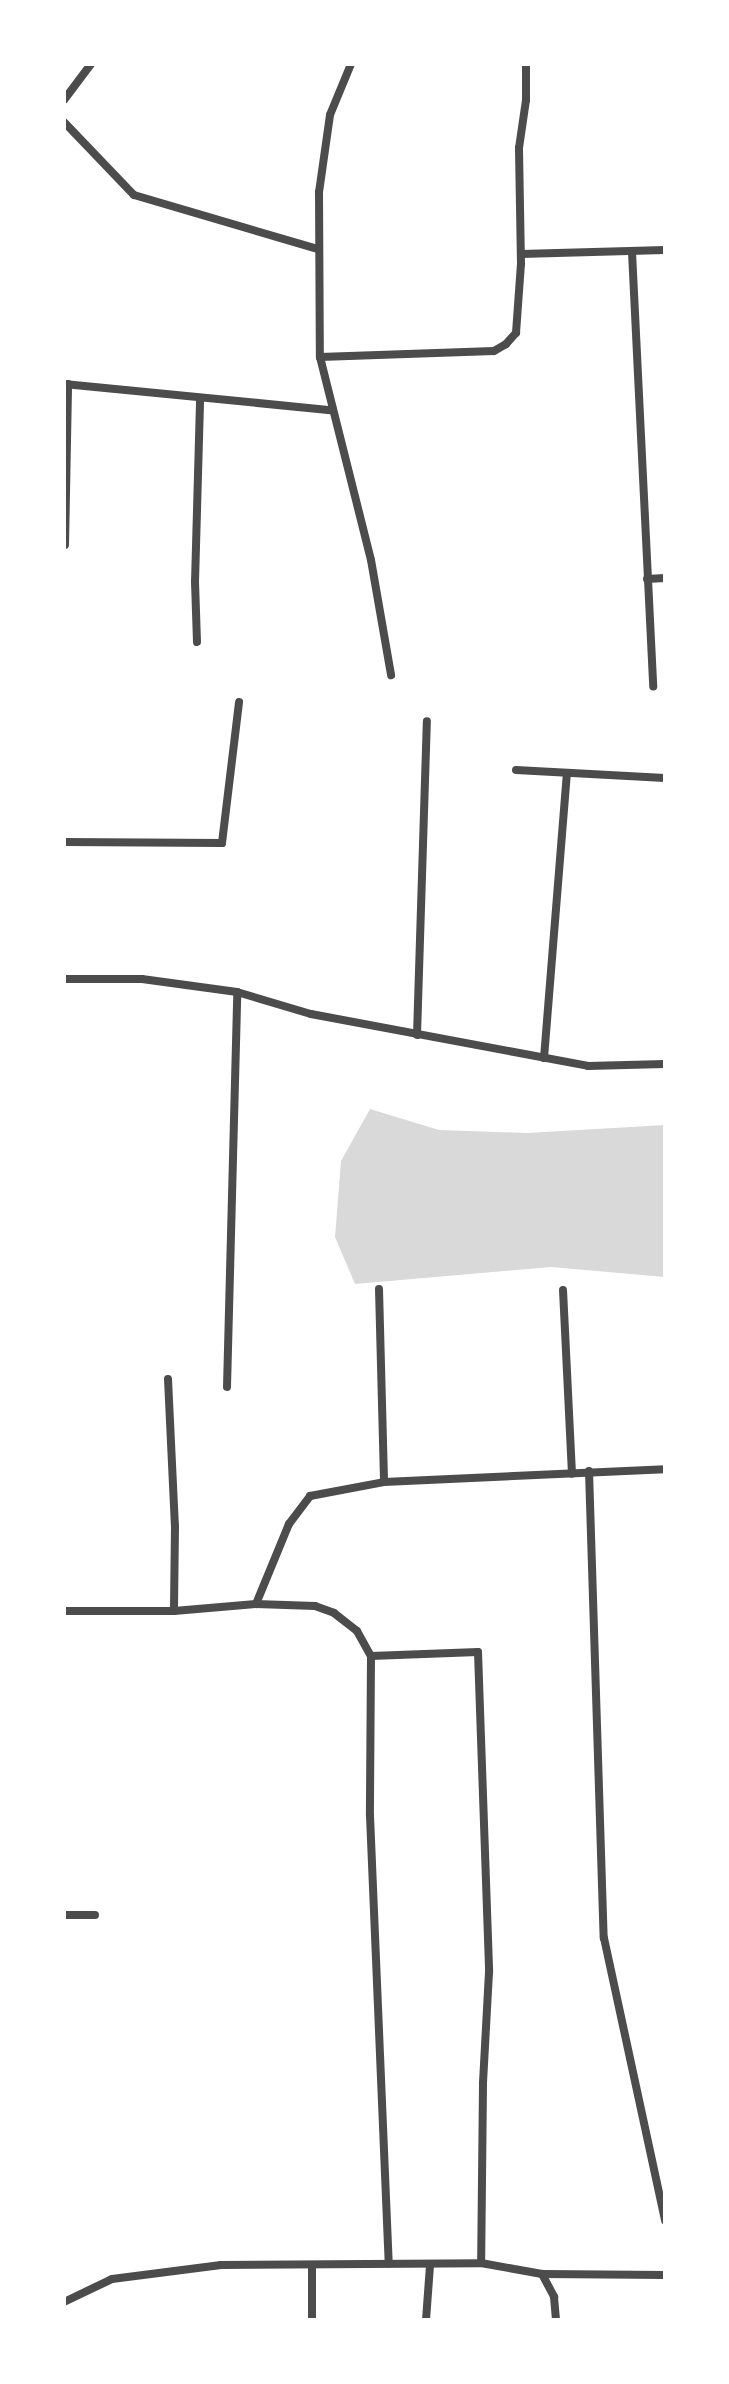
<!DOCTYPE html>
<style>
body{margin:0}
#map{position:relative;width:729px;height:2384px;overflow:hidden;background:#fff;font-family:Poppins,sans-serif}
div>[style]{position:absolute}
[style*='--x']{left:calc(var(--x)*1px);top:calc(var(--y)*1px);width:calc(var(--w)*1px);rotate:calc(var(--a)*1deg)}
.water>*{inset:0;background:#d9d9d9}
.minor>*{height:8px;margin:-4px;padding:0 4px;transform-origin:4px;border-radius:4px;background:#4c4c4c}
span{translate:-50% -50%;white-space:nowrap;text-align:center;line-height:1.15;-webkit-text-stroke:6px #fff;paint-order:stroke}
.frame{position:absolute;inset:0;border:66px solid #fff;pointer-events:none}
</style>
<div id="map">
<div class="water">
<i style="clip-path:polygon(370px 1109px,439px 1130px,527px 1133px,665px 1125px,665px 1277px,551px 1267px,355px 1284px,335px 1237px,341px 1161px)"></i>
</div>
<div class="minor">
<i style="--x:351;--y:64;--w:55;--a:112.4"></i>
<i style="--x:330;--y:115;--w:78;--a:98.1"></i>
<i style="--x:319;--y:192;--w:165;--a:89.7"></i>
<i style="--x:320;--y:357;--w:209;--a:75.9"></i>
<i style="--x:371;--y:560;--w:117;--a:80.1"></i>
<i style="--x:64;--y:100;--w:45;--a:-53.1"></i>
<i style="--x:64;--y:122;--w:101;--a:46.2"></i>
<i style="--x:134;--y:195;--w:191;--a:16.4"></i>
<i style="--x:632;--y:252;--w:435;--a:87.2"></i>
<i style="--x:521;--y:254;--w:144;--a:-1.6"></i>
<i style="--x:320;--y:357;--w:174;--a:-2"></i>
<i style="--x:494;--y:351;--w:14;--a:-30"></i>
<i style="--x:506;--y:344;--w:15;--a:-48"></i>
<i style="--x:516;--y:333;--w:69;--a:-85.9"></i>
<i style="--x:521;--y:264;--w:116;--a:-91"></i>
<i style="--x:519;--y:148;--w:49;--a:-81.7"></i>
<i style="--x:526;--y:100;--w:36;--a:-90"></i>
<i style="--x:64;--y:384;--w:268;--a:5.6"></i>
<i style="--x:65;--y:545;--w:161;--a:-88.9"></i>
<i style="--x:647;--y:579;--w:18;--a:-3"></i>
<i style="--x:197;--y:642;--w:60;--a:-91.9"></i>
<i style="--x:195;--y:582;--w:184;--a:-88.4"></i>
<i style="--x:516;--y:770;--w:149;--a:3.1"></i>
<i style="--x:64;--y:842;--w:158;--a:0.4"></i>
<i style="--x:222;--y:843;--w:142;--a:-83.1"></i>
<i style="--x:64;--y:979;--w:78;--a:0"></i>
<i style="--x:142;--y:979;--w:96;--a:7.8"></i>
<i style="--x:237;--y:992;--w:77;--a:16.6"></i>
<i style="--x:311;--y:1014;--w:282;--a:10.6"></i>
<i style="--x:588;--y:1066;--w:77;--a:-1.5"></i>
<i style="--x:417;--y:1035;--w:314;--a:-88.2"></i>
<i style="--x:544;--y:1058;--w:286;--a:-85.4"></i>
<i style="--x:379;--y:1289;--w:193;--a:88.5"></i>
<i style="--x:563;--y:1290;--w:184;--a:87.2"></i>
<i style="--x:168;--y:1379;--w:147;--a:87.3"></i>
<i style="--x:175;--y:1526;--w:85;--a:90.7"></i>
<i style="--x:227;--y:1387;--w:395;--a:-88.5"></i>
<i style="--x:589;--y:1471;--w:467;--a:88.2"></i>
<i style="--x:604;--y:1938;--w:289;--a:77.8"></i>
<i style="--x:256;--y:1604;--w:59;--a:1.9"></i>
<i style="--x:315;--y:1606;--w:20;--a:20"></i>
<i style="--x:334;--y:1613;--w:29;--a:38"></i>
<i style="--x:357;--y:1631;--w:29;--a:61"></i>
<i style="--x:371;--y:1656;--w:160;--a:90.4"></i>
<i style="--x:370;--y:1816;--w:448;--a:87.6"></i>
<i style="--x:64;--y:1611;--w:110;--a:0"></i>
<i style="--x:174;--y:1611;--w:82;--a:-4.9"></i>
<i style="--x:256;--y:1604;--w:87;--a:-67.6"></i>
<i style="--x:289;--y:1524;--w:35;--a:-53"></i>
<i style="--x:310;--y:1496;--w:75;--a:-10.7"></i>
<i style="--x:384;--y:1482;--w:281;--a:-2.6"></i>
<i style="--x:371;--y:1656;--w:107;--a:-2.1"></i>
<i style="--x:478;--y:1652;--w:320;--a:88"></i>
<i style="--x:489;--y:1972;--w:112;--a:93.1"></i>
<i style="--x:483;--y:2084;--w:179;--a:90.6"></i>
<i style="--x:481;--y:2263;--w:62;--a:10.2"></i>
<i style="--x:542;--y:2274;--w:26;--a:62"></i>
<i style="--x:554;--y:2297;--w:23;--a:85"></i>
<i style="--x:64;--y:1915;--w:31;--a:0"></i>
<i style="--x:312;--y:2265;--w:55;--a:90"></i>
<i style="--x:542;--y:2274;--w:123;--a:0.5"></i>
<i style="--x:64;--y:2302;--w:53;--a:-25.6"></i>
<i style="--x:112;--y:2279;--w:110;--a:-7.3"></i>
<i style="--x:221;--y:2265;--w:260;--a:-0.4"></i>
<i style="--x:426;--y:2320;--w:54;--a:-85.8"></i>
</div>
<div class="frame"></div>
</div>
